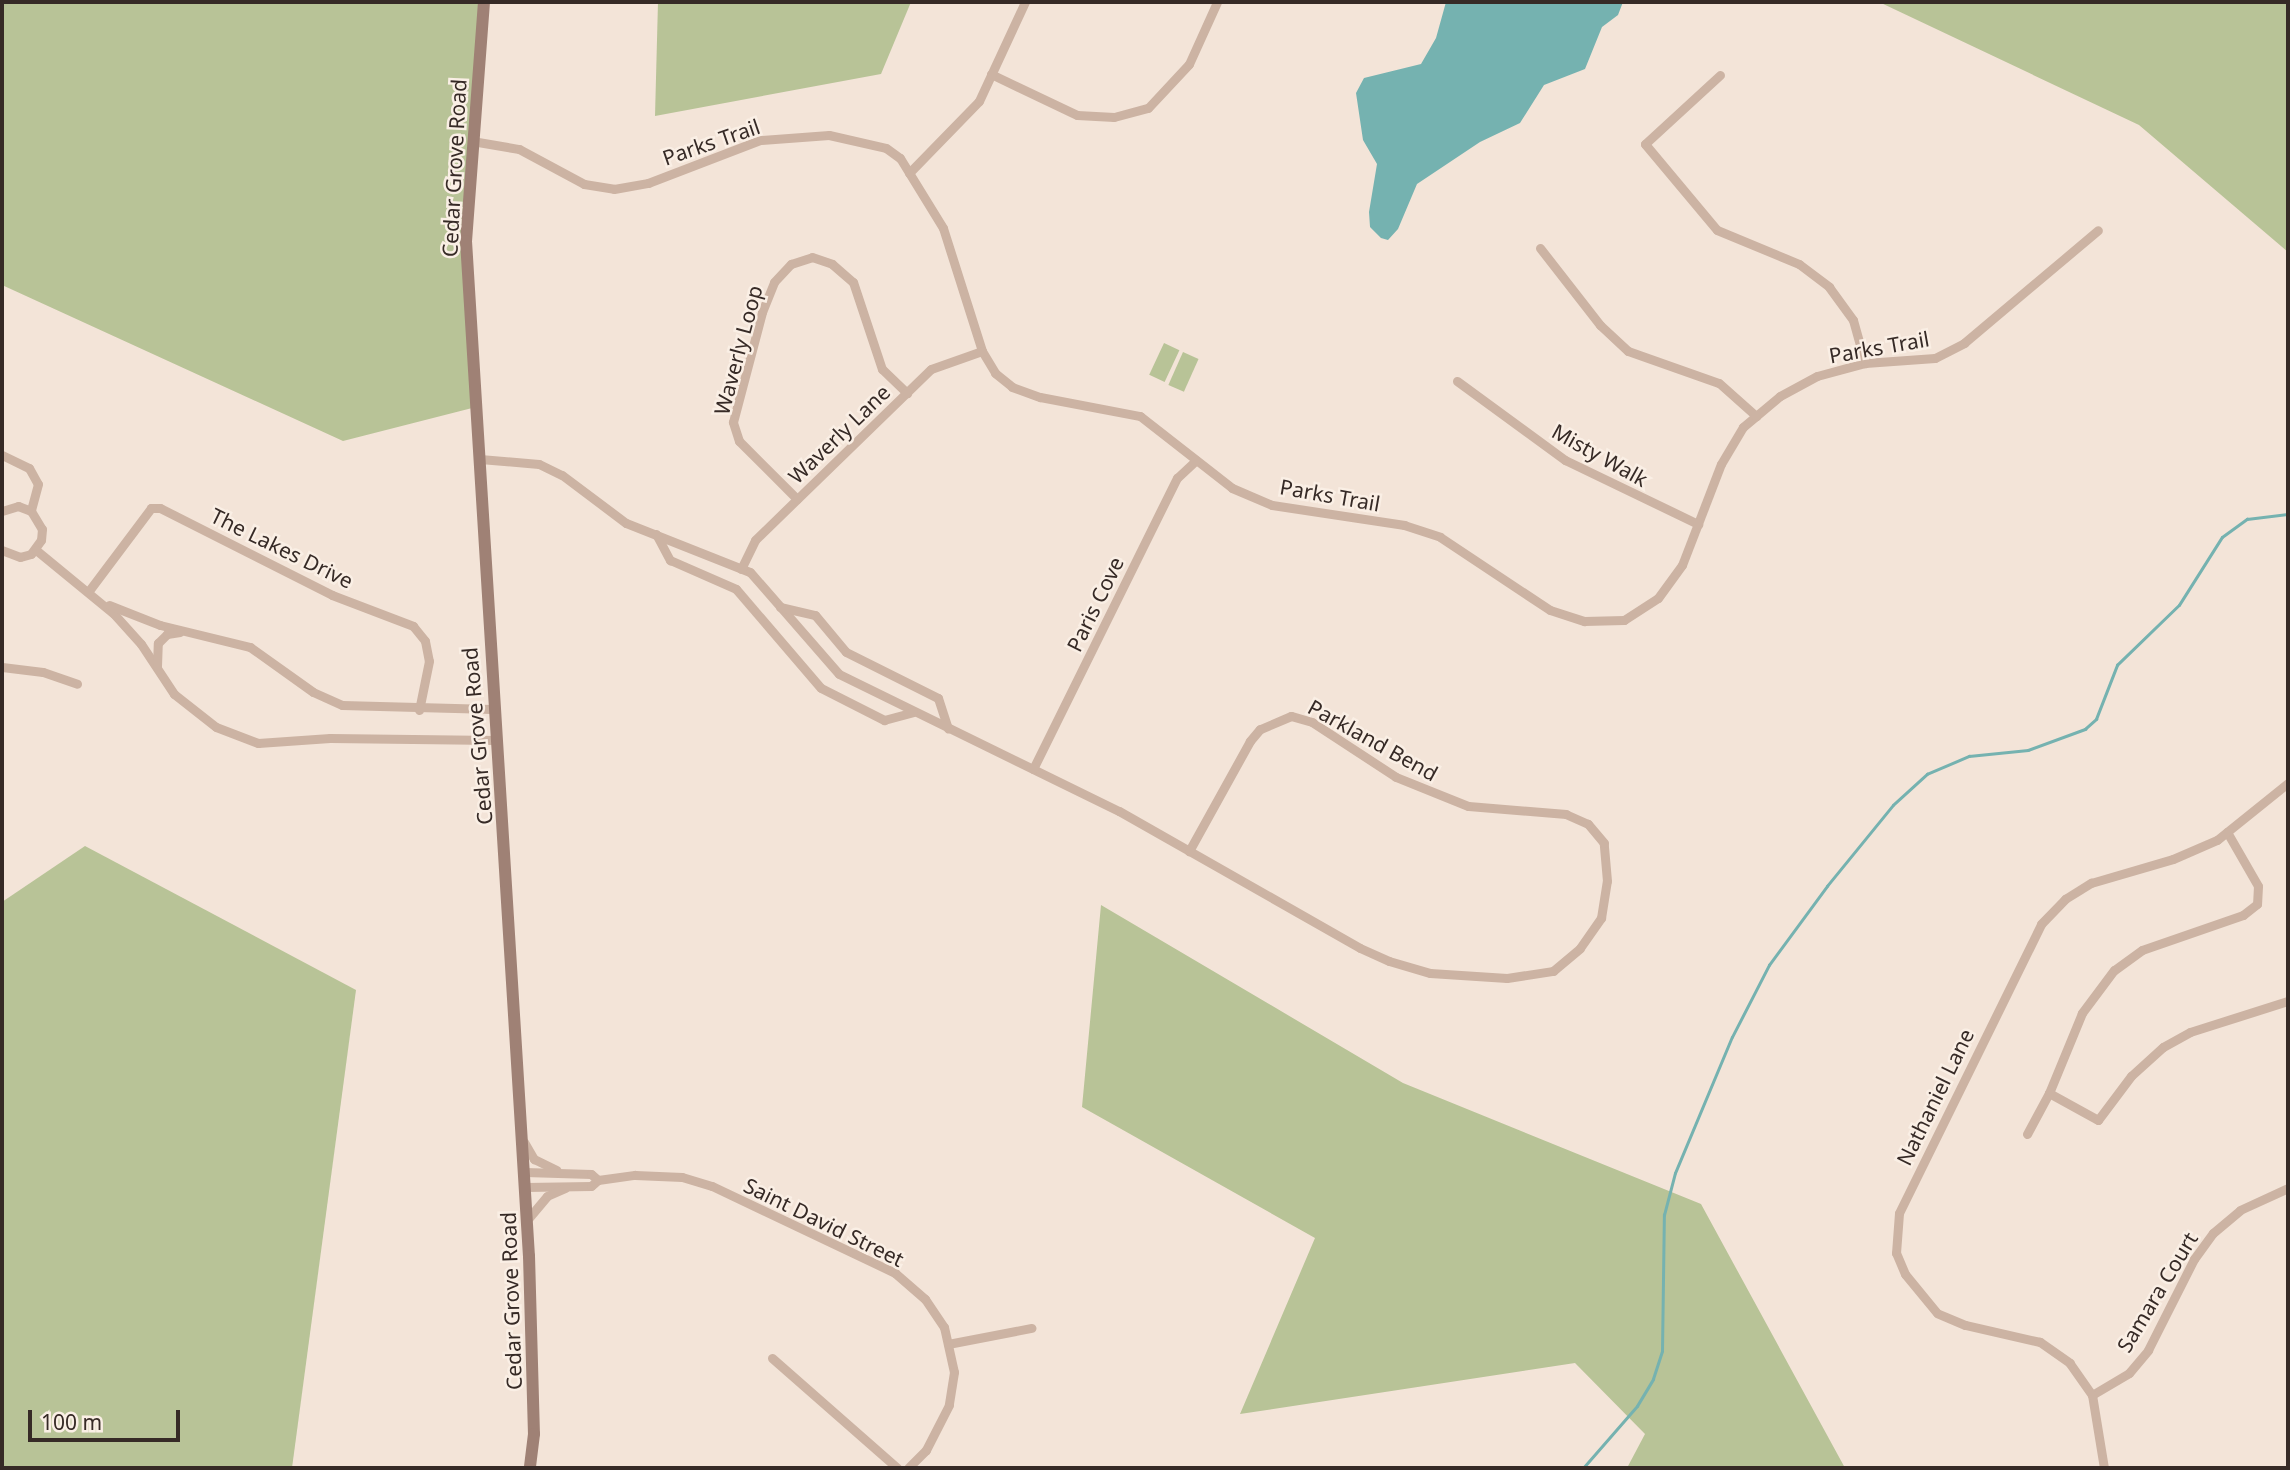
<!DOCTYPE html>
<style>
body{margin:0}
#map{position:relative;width:2290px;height:1470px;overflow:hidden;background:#f3e4d8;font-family:"Noto Sans",sans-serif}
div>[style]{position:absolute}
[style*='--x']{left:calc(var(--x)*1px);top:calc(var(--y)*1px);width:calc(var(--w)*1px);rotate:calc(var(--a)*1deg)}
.green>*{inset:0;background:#b8c397;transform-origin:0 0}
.water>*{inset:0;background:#75b2b0}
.stream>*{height:2.5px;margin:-1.25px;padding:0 1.25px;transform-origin:1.25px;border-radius:1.25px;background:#75b2b0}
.minor>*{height:9px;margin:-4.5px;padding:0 4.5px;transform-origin:4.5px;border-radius:4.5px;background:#ccb3a3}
.secondary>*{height:12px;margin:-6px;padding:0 6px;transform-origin:6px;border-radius:6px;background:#9f8175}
span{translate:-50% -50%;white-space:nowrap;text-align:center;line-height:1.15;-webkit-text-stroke:5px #faefe5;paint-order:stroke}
.street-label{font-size:21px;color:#362a26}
.frame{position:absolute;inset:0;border:4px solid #362a26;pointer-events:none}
.scale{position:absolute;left:28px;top:1410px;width:152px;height:32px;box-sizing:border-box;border:4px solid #362a26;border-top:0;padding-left:9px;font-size:21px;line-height:24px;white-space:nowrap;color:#362a26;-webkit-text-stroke:5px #faefe5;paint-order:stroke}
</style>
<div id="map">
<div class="green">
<i style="clip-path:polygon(2px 2px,482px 2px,470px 218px,480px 406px,343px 441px,2px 285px)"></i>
<i style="clip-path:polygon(658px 2px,911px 2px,881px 74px,655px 116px)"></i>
<i style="clip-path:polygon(1879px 2px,2288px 2px,2288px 252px,2139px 125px)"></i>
<i style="left:1164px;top:343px;width:17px;height:35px;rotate:25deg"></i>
<i style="left:1183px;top:352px;width:17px;height:36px;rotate:24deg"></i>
<i style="clip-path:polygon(85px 846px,356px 990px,292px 1468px,2px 1468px,2px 902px)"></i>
<i style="clip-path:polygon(1101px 905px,1403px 1083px,1701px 1204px,1845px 1468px,1627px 1468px,1645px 1434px,1575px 1363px,1240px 1414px,1315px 1238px,1082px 1107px)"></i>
</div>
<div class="water">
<i style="clip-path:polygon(1446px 2px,1623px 2px,1618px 15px,1602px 27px,1585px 69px,1544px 85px,1520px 123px,1480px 142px,1417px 184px,1398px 229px,1388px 240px,1381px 238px,1370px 227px,1369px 212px,1377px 164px,1363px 140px,1356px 93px,1364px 78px,1421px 64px,1436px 38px)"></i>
</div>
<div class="stream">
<i style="--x:1583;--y:1468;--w:82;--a:-48.9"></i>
<i style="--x:1637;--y:1406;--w:31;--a:-59"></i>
<i style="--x:1653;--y:1379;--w:29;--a:-72"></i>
<i style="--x:1662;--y:1351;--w:136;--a:-89.2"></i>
<i style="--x:1664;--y:1215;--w:43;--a:-75.3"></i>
<i style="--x:1675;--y:1173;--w:147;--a:-67.3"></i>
<i style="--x:1732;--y:1037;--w:81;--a:-62.8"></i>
<i style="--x:1769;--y:965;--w:98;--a:-53.7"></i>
<i style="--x:1827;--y:886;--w:104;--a:-50.8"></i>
<i style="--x:1893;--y:805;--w:46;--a:-42.4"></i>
<i style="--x:1927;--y:774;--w:46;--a:-23.2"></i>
<i style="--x:1969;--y:756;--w:59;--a:-5.8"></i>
<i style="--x:2028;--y:750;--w:61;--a:-20.2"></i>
<i style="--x:2085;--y:729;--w:15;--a:-42"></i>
<i style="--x:2096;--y:719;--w:58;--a:-68.7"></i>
<i style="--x:2117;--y:665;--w:86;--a:-44.1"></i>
<i style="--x:2179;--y:605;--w:80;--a:-57.7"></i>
<i style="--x:2222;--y:537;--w:31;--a:-36"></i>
<i style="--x:2247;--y:519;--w:41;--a:-7"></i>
</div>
<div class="minor">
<i style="--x:991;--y:74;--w:95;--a:25.5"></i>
<i style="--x:1077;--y:115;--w:37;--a:3"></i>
<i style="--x:1114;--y:117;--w:35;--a:-15"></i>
<i style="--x:1148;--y:108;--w:60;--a:-47"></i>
<i style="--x:1189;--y:64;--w:68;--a:-65.7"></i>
<i style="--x:1720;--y:75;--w:102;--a:137.4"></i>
<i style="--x:1645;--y:144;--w:112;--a:50.1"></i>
<i style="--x:1717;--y:230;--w:89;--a:22.5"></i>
<i style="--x:1799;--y:264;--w:38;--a:37"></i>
<i style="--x:1829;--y:287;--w:41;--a:54"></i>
<i style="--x:1853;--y:320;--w:45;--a:74.4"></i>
<i style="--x:472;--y:141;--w:48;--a:9.7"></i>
<i style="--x:519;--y:149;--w:74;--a:28.3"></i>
<i style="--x:584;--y:184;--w:30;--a:9"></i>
<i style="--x:614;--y:189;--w:35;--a:-10"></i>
<i style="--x:648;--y:183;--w:120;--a:-21"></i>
<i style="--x:760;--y:140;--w:69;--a:-4.1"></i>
<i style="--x:829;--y:135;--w:58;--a:12.8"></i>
<i style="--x:886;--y:148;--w:17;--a:36"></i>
<i style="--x:900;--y:158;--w:82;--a:58.4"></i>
<i style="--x:943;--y:228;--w:129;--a:72.4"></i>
<i style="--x:982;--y:351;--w:26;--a:59"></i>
<i style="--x:995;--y:373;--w:22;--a:39"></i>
<i style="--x:1012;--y:387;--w:30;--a:20"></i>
<i style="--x:1040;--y:397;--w:102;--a:10.8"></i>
<i style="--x:1140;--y:416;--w:117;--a:38"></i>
<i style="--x:1232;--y:488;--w:43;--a:23"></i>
<i style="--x:1272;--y:505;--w:134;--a:8.6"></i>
<i style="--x:1404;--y:525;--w:38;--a:18"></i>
<i style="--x:1440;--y:537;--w:132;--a:33.6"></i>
<i style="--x:1550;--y:610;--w:36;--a:18"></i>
<i style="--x:1584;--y:621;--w:40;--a:-1.4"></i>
<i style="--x:1624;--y:620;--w:40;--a:-32.9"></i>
<i style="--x:1658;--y:598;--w:41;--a:-54"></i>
<i style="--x:1682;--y:565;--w:108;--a:-68.9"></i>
<i style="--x:1721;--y:464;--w:43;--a:-59.3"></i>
<i style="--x:1743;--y:427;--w:48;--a:-40"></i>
<i style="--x:1780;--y:396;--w:42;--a:-28.4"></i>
<i style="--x:1817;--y:376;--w:50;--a:-15.2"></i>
<i style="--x:1865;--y:363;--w:70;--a:-4.1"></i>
<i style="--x:1935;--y:358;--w:33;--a:-27"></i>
<i style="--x:1964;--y:343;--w:175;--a:-40.1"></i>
<i style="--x:909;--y:173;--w:100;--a:-45.8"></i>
<i style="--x:979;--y:101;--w:109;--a:-65.1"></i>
<i style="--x:1540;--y:248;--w:98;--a:52.1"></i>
<i style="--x:1600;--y:325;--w:38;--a:43"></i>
<i style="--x:1628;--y:351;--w:96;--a:19.4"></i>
<i style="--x:1719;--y:383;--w:50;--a:41.7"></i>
<i style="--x:1457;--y:381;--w:134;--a:36.2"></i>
<i style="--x:1565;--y:460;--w:148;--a:25.7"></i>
<i style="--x:2;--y:455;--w:30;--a:26"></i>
<i style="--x:29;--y:468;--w:18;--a:61"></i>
<i style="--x:38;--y:484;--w:28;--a:105"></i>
<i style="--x:480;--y:459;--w:59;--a:4.8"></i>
<i style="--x:539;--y:464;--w:25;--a:26"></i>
<i style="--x:562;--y:475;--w:80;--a:36.9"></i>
<i style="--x:626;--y:523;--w:133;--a:21.6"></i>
<i style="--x:750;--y:572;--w:135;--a:48.9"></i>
<i style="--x:839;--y:674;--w:312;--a:26.1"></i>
<i style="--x:1119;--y:811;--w:277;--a:29.6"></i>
<i style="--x:1360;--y:948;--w:32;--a:24"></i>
<i style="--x:1389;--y:961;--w:43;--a:16.3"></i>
<i style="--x:1430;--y:973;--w:77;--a:3.7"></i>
<i style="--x:1507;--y:978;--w:47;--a:-8.7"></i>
<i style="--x:1553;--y:971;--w:35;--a:-40"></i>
<i style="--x:1580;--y:948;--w:37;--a:-55"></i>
<i style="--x:1601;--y:918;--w:37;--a:-81"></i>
<i style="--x:1607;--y:881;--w:38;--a:-95"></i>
<i style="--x:1604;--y:843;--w:25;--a:-130"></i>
<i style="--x:1588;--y:824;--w:24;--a:-156"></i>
<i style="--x:1566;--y:814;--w:98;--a:-175.3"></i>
<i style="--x:1468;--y:806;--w:78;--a:-158.1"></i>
<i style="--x:1396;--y:777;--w:100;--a:-146.8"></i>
<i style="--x:1312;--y:722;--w:22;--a:-164"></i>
<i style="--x:1291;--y:716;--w:34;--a:157"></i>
<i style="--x:1260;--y:729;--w:16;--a:130"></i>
<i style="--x:1250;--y:741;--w:126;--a:119"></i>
<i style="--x:797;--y:499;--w:82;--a:-135"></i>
<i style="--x:739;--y:441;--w:20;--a:-108"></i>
<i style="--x:733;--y:422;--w:114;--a:-75.2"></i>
<i style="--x:762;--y:312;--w:32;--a:-68"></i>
<i style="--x:774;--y:282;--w:25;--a:-47"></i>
<i style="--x:791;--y:264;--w:22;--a:-18"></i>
<i style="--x:812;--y:257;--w:21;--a:19"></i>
<i style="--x:832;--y:264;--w:28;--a:41"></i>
<i style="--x:853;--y:282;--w:92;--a:71.6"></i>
<i style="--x:882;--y:369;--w:35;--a:44"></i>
<i style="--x:2;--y:511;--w:17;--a:-17"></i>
<i style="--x:18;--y:506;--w:14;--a:21"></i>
<i style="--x:31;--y:511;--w:21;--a:59"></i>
<i style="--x:42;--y:529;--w:11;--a:95"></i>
<i style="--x:41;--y:540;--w:17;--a:126"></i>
<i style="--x:31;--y:554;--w:11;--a:165"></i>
<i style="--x:20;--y:557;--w:19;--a:-159"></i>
<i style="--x:656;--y:534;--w:30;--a:62"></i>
<i style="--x:670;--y:560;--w:72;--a:23.7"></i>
<i style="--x:736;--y:589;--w:130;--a:49.4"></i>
<i style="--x:821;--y:688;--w:71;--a:26.9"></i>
<i style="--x:884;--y:720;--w:30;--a:-15"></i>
<i style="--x:36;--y:550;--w:101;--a:39.4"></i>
<i style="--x:114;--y:614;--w:40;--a:48"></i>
<i style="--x:141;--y:644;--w:60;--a:56.6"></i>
<i style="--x:174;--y:694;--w:53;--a:38.2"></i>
<i style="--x:216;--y:727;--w:45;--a:20.9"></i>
<i style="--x:258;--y:743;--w:72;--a:-4"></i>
<i style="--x:330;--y:738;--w:165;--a:0.7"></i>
<i style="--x:741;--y:569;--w:32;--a:-64"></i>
<i style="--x:755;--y:540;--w:245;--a:-44.2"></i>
<i style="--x:931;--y:369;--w:54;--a:-19.4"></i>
<i style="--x:88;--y:592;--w:105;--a:-53.1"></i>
<i style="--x:151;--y:508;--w:9;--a:0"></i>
<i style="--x:160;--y:508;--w:193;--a:26.8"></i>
<i style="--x:332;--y:595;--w:87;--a:20.9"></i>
<i style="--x:413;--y:626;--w:19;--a:51"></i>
<i style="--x:425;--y:641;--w:20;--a:79"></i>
<i style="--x:429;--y:661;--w:50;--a:101.5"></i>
<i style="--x:109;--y:605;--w:55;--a:21.4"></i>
<i style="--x:160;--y:625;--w:93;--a:13.7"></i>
<i style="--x:250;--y:647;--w:77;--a:35.5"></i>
<i style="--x:313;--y:692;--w:32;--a:24"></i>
<i style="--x:342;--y:705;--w:150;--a:1.5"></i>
<i style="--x:780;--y:607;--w:36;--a:13"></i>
<i style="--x:815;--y:615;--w:48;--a:50"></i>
<i style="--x:846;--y:652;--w:103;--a:26.6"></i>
<i style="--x:938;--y:698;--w:32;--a:72"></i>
<i style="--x:157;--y:666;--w:23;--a:-88"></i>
<i style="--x:158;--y:643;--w:13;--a:-45"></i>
<i style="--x:167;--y:634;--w:13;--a:-9"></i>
<i style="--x:2;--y:667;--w:41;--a:7"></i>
<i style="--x:43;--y:672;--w:36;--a:19"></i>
<i style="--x:1033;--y:769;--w:325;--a:-63.7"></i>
<i style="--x:1177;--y:478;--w:26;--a:-43"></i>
<i style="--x:2227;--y:832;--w:62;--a:60.1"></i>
<i style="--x:2258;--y:886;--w:18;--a:93"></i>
<i style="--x:2257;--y:904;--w:18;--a:142"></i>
<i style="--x:2243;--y:915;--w:107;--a:160.9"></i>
<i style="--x:2142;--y:950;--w:34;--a:144"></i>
<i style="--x:2114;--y:970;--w:54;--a:126.7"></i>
<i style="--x:2082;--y:1013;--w:87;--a:112.4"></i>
<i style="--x:2049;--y:1093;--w:56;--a:28.9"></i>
<i style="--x:2098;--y:1120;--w:55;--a:-53.1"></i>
<i style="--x:2131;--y:1076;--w:43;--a:-42.2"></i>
<i style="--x:2163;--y:1047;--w:31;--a:-29"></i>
<i style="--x:2190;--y:1032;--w:103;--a:-17.6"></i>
<i style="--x:2027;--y:1134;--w:47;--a:-61.8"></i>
<i style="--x:524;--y:1142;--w:20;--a:60"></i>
<i style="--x:534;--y:1159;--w:25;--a:26"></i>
<i style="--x:525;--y:1172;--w:66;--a:1.7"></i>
<i style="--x:591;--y:1174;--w:9;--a:41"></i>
<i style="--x:526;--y:1187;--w:65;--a:-0.9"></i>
<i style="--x:591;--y:1186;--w:9;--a:-41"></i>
<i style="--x:598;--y:1180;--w:37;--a:-8"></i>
<i style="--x:635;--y:1175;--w:47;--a:2.4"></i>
<i style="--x:682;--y:1177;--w:31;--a:17"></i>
<i style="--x:712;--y:1186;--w:203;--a:25.4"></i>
<i style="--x:895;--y:1273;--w:40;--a:41"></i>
<i style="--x:925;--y:1299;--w:34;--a:56"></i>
<i style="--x:944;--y:1327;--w:46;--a:77.5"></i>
<i style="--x:954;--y:1372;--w:33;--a:99"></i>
<i style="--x:949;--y:1405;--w:51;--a:117.1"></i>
<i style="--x:926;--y:1450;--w:25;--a:135"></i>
<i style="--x:527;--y:1220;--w:31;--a:-50"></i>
<i style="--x:547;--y:1196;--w:20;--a:-24"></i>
<i style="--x:948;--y:1344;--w:85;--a:-10.9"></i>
<i style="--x:772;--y:1358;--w:167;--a:41.3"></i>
<i style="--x:2092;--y:1395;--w:43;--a:-30.7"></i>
<i style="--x:2129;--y:1373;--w:30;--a:-50"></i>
<i style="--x:2148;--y:1350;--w:102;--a:-63.2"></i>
<i style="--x:2194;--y:1259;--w:32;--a:-54"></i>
<i style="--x:2213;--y:1233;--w:35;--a:-40"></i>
<i style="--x:2240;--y:1210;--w:53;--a:-24.6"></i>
<i style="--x:2104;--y:1468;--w:74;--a:-99.3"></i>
<i style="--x:2092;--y:1395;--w:39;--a:-125"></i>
<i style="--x:2070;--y:1363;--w:37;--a:-145"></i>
<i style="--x:2040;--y:1342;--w:77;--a:-167.2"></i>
<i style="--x:1965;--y:1325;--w:30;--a:-157"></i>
<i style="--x:1937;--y:1313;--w:50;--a:-129.4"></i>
<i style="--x:1905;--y:1274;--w:23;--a:-113"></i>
<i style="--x:1896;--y:1253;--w:40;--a:-85.7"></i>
<i style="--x:1899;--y:1213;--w:322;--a:-63.8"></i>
<i style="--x:2041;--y:924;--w:35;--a:-46"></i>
<i style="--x:2065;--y:899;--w:31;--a:-32"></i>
<i style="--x:2091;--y:883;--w:85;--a:-16.3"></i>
<i style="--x:2173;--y:859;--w:48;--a:-23.4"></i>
<i style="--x:2217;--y:840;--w:91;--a:-38.8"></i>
</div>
<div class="secondary">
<i style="--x:484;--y:2;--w:240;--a:94.3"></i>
<i style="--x:466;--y:241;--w:1017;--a:86.45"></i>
<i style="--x:529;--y:1256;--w:178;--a:88.4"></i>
<i style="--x:534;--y:1434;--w:34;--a:97"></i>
</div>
<div class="street-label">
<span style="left:711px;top:142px;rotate:-19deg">Parks Trail</span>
<span style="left:454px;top:168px;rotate:-87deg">Cedar Grove Road</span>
<span style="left:1879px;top:347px;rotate:-10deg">Parks Trail</span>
<span style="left:738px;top:350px;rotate:-75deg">Waverly Loop</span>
<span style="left:839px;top:434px;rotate:-44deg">Waverly Lane</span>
<span style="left:1600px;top:455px;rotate:29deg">Misty Walk</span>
<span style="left:1330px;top:495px;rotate:10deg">Parks Trail</span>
<span style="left:282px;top:548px;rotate:26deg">The Lakes Drive</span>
<span style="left:1095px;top:604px;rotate:-64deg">Paris Cove</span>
<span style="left:477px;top:736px;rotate:-95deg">Cedar Grove Road</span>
<span style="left:1373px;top:740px;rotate:29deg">Parkland Bend</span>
<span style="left:1935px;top:1097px;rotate:-64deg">Nathaniel Lane</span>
<span style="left:824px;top:1222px;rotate:26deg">Saint David Street</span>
<span style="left:2157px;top:1292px;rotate:-59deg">Samara Court</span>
<span style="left:511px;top:1301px;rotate:-92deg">Cedar Grove Road</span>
</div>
<div class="frame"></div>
<div class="scale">100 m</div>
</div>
